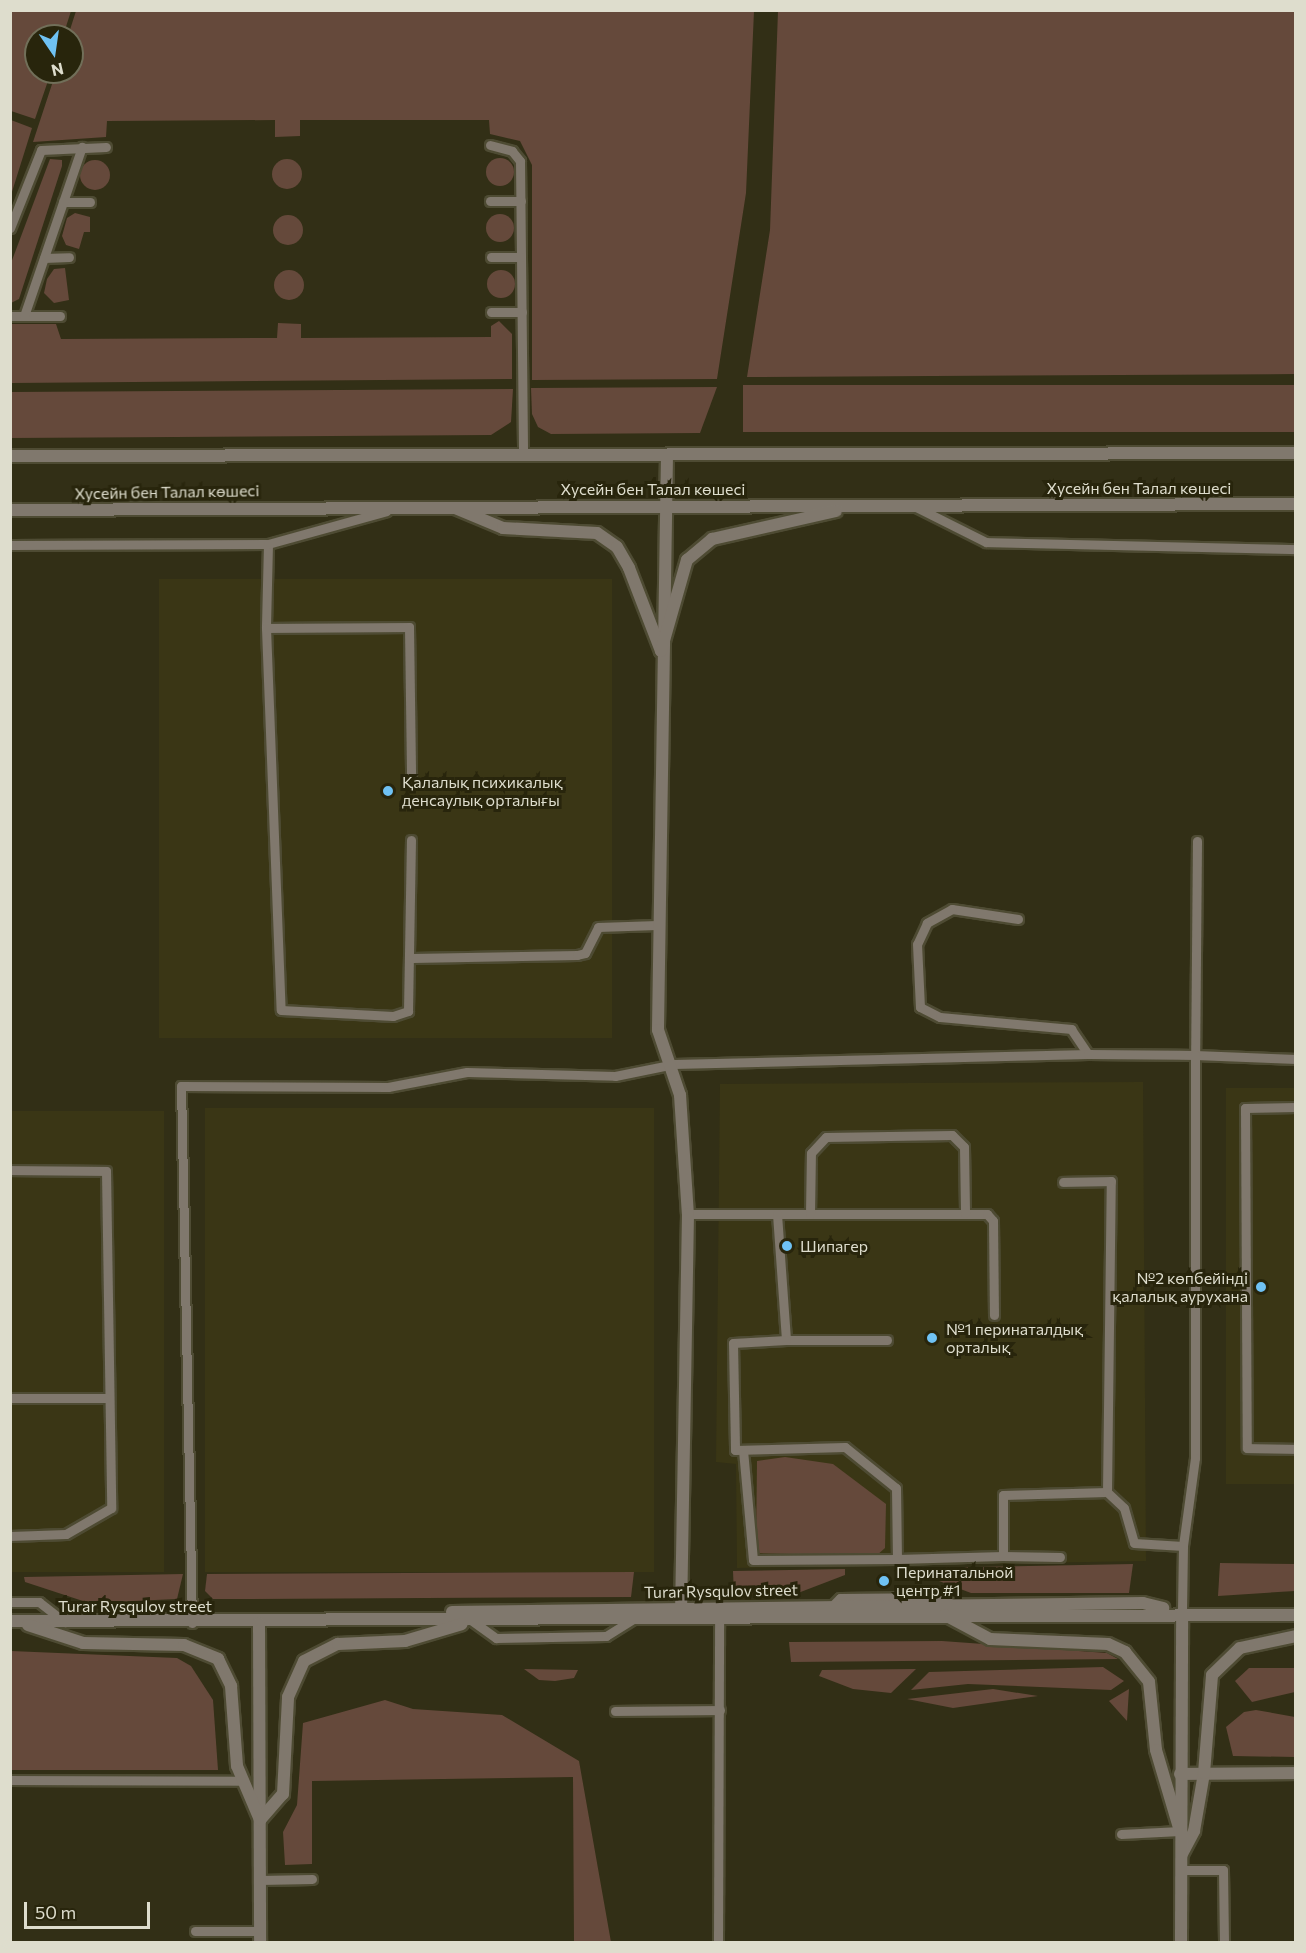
<!DOCTYPE html>
<meta charset="utf-8">
<style>
body{margin:0}
#map{position:relative;width:1306px;height:1953px;overflow:hidden;background:#322f16;font-family:Commissioner,sans-serif}
div>[style]{position:absolute}
[style*='--x']{left:calc(var(--x)*1px);top:calc(var(--y)*1px);width:calc(var(--w)*1px);rotate:calc(var(--a)*1deg)}
.built>*{inset:0;background:#3a3615;transform-origin:0 0}
.green>*{inset:0;background:#65493b;transform-origin:0 0}
.round{border-radius:50%}
.roads{filter:drop-shadow(2px 0 #4e4b33) drop-shadow(-2px 0 #4e4b33) drop-shadow(0 2px #4e4b33) drop-shadow(0 -2px #4e4b33)}
.service>*{height:9px;margin:-4.5px;padding:0 4.5px;transform-origin:4.5px;border-radius:4.5px;background:#80786d}
.minor>*{height:12px;margin:-6px;padding:0 6px;transform-origin:6px;border-radius:6px;background:#80786d}
.tertiary>*{height:12px;margin:-6px;padding:0 6px;transform-origin:6px;border-radius:6px;background:#80786d}
.dots>*{width:16px;height:16px;translate:-50% -50%;box-sizing:border-box;border:3px solid #28250c;border-radius:50%}
span{translate:-50% -50%;white-space:nowrap;text-align:center;line-height:1.15;-webkit-text-stroke:6px #28250c;paint-order:stroke}
.street-label{font-size:16px;color:#deddcd}
.poi-label{font-size:16px;color:#deddcd}
.left{translate:0 -50%;text-align:left}
.right{translate:-100% -50%;text-align:right}
.frame{position:absolute;inset:0;border:12px solid #deddcd;pointer-events:none}
.north{position:absolute;left:24px;top:24px;width:60px;height:60px;box-sizing:border-box;background:#28250c;border:2px solid #716f59;border-radius:50%;rotate:167deg;font-size:16px;font-weight:700;line-height:24px;text-align:center;color:#deddcd}
.north::after{content:'';display:block;margin:auto;width:21px;height:27px;background:#6fc2f4;clip-path:polygon(50% 0,100% 100%,50% 72%,0 100%)}
.scale{position:absolute;left:24px;top:1902px;width:126px;height:27px;box-sizing:border-box;border:3px solid #deddcd;border-top:0;padding-left:8px;font-size:18px;line-height:21px;white-space:nowrap;color:#deddcd;-webkit-text-stroke:4px #28250c;paint-order:stroke}
</style>
<div id="map">
<div class="built">
<i style="left:612px;top:579px;width:459px;height:453px;rotate:90deg"></i>
<i style="clip-path:polygon(1143px 1082px,1146px 1561px,737px 1568px,736px 1464px,716px 1462px,720px 1084px)"></i>
<i style="left:1295px;top:1088px;width:396px;height:69px;rotate:90deg"></i>
<i style="left:654px;top:1108px;width:464px;height:449px;rotate:90deg"></i>
<i style="left:164px;top:1111px;width:461px;height:154px;rotate:90deg"></i>
</div>
<div class="green">
<i style="clip-path:polygon(10px 11px,71px 11px,63px 36px,36px 36px,36px 72px,51px 72px,35px 119px,11px 111px)"></i>
<i style="clip-path:polygon(76px 11px,754px 11px,746px 193px,717px 379px,532px 380px,532px 165px,520px 141px,490px 134px,489px 120px,300px 120px,300px 136px,275px 137px,275px 120px,107px 121px,106px 137px,33px 142px,56px 72px,72px 72px,68px 36px)"></i>
<i style="clip-path:polygon(778px 11px,1295px 11px,1295px 374px,747px 377px,770px 230px)"></i>
<i style="clip-path:polygon(11px 120px,32px 128px,11px 195px,10px 120px)"></i>
<i class="round" style="left:486px;top:158px;width:28px;height:28px"></i>
<i style="clip-path:polygon(50px 159px,62px 160px,62px 166px,19px 299px,11px 303px,11px 263px)"></i>
<i class="round" style="left:272px;top:159px;width:30px;height:30px"></i>
<i class="round" style="left:80px;top:160px;width:30px;height:30px"></i>
<i style="clip-path:polygon(75px 213px,90px 217px,90px 232px,84px 232px,79px 249px,66px 245px,62px 236px,67px 218px)"></i>
<i class="round" style="left:486px;top:214px;width:28px;height:28px"></i>
<i class="round" style="left:273px;top:215px;width:30px;height:30px"></i>
<i style="clip-path:polygon(65px 268px,69px 300px,54px 303px,44px 293px,47px 279px,54px 269px)"></i>
<i class="round" style="left:274px;top:270px;width:30px;height:30px"></i>
<i class="round" style="left:487px;top:270px;width:28px;height:28px"></i>
<i style="clip-path:polygon(499px 321px,512px 334px,512px 379px,11px 383px,11px 324px,56px 324px,61px 339px,277px 338px,278px 323px,301px 324px,301px 338px,491px 337px,491px 326px)"></i>
<i style="left:1295px;top:385px;width:47px;height:552px;rotate:90deg"></i>
<i style="clip-path:polygon(717px 387px,700px 433px,551px 434px,538px 427px,532px 414px,531px 388px)"></i>
<i style="clip-path:polygon(513px 389px,511px 422px,491px 435px,11px 438px,11px 392px)"></i>
<i style="clip-path:polygon(785px 1457px,833px 1464px,886px 1504px,885px 1548px,876px 1556px,756px 1553px,757px 1461px)"></i>
<i style="clip-path:polygon(1220px 1563px,1295px 1564px,1295px 1591px,1218px 1596px)"></i>
<i style="clip-path:polygon(1133px 1564px,1129px 1593px,971px 1593px,923px 1575px,922px 1568px)"></i>
<i style="clip-path:polygon(845px 1569px,845px 1575px,798px 1593px,734px 1595px,733px 1571px)"></i>
<i style="clip-path:polygon(634px 1572px,631px 1597px,232px 1599px,213px 1599px,205px 1591px,207px 1574px)"></i>
<i style="clip-path:polygon(183px 1574px,177px 1599px,89px 1603px,25px 1582px,24px 1577px)"></i>
<i style="clip-path:polygon(942px 1641px,1107px 1653px,1118px 1659px,791px 1662px,789px 1642px)"></i>
<i style="clip-path:polygon(11px 1651px,177px 1658px,191px 1666px,213px 1700px,218px 1770px,11px 1770px)"></i>
<i style="clip-path:polygon(1103px 1667px,1124px 1681px,1111px 1690px,968px 1684px,911px 1690px,929px 1672px)"></i>
<i style="clip-path:polygon(1249px 1668px,1295px 1668px,1295px 1692px,1252px 1702px,1235px 1681px)"></i>
<i style="clip-path:polygon(524px 1669px,578px 1670px,574px 1678px,555px 1681px,539px 1680px)"></i>
<i style="clip-path:polygon(916px 1669px,891px 1693px,853px 1689px,819px 1676px,822px 1670px)"></i>
<i style="clip-path:polygon(993px 1689px,1038px 1696px,953px 1708px,907px 1699px)"></i>
<i style="clip-path:polygon(1129px 1689px,1127px 1721px,1109px 1701px)"></i>
<i style="clip-path:polygon(385px 1700px,413px 1709px,502px 1715px,579px 1761px,611px 1942px,574px 1942px,573px 1777px,312px 1781px,312px 1864px,285px 1865px,283px 1832px,297px 1805px,303px 1723px)"></i>
<i style="clip-path:polygon(1256px 1710px,1295px 1717px,1295px 1757px,1233px 1756px,1226px 1727px,1244px 1712px)"></i>
</div>
<div class="roads">
<div class="service">
<i style="--x:490;--y:145;--w:23;--a:15"></i>
<i style="--x:512;--y:151;--w:13;--a:51"></i>
<i style="--x:520;--y:161;--w:294;--a:89.4"></i>
<i style="--x:490;--y:201;--w:31;--a:0"></i>
<i style="--x:63;--y:202;--w:27;--a:0"></i>
<i style="--x:10;--y:228;--w:84;--a:-68.3"></i>
<i style="--x:41;--y:150;--w:65;--a:-2.6"></i>
<i style="--x:491;--y:257;--w:30;--a:0"></i>
<i style="--x:44;--y:258;--w:25;--a:-2"></i>
<i style="--x:491;--y:312;--w:31;--a:0"></i>
<i style="--x:10;--y:316;--w:50;--a:0"></i>
<i style="--x:24;--y:316;--w:179;--a:-71.1"></i>
<i style="--x:916;--y:507;--w:78;--a:26.6"></i>
<i style="--x:986;--y:542;--w:310;--a:1.3"></i>
<i style="--x:268;--y:544;--w:84;--a:91.4"></i>
<i style="--x:266;--y:628;--w:382;--a:87.8"></i>
<i style="--x:281;--y:1010;--w:112;--a:3.1"></i>
<i style="--x:393;--y:1016;--w:16;--a:-18"></i>
<i style="--x:408;--y:1011;--w:171;--a:-89"></i>
<i style="--x:10;--y:545;--w:258;--a:-0.2"></i>
<i style="--x:268;--y:544;--w:123;--a:-15.5"></i>
<i style="--x:266;--y:628;--w:143;--a:-0.4"></i>
<i style="--x:409;--y:627;--w:148;--a:89.2"></i>
<i style="--x:1197;--y:841;--w:214;--a:90.5"></i>
<i style="--x:1195;--y:1055;--w:101;--a:2.3"></i>
<i style="--x:1018;--y:919;--w:67;--a:-171.4"></i>
<i style="--x:952;--y:909;--w:29;--a:151"></i>
<i style="--x:927;--y:923;--w:23;--a:115"></i>
<i style="--x:917;--y:944;--w:63;--a:87.3"></i>
<i style="--x:920;--y:1007;--w:22;--a:27"></i>
<i style="--x:940;--y:1017;--w:132;--a:5.2"></i>
<i style="--x:1071;--y:1029;--w:30;--a:56"></i>
<i style="--x:412;--y:958;--w:165;--a:-1"></i>
<i style="--x:577;--y:955;--w:8;--a:-14"></i>
<i style="--x:585;--y:953;--w:29;--a:-63"></i>
<i style="--x:598;--y:927;--w:59;--a:-1.9"></i>
<i style="--x:1296;--y:1107;--w:51;--a:178.9"></i>
<i style="--x:1245;--y:1108;--w:340;--a:89.7"></i>
<i style="--x:1247;--y:1448;--w:49;--a:1.2"></i>
<i style="--x:10;--y:1170;--w:96;--a:0.6"></i>
<i style="--x:106;--y:1171;--w:337;--a:89.1"></i>
<i style="--x:111;--y:1508;--w:52;--a:150"></i>
<i style="--x:66;--y:1534;--w:56;--a:178"></i>
<i style="--x:688;--y:1214;--w:299;--a:0"></i>
<i style="--x:987;--y:1214;--w:9;--a:49"></i>
<i style="--x:993;--y:1221;--w:94;--a:89.4"></i>
<i style="--x:777;--y:1214;--w:126;--a:85.9"></i>
<i style="--x:786;--y:1340;--w:101;--a:0"></i>
<i style="--x:810;--y:1214;--w:61;--a:-89.1"></i>
<i style="--x:811;--y:1153;--w:22;--a:-47"></i>
<i style="--x:826;--y:1137;--w:126;--a:-0.9"></i>
<i style="--x:952;--y:1135;--w:17;--a:45"></i>
<i style="--x:964;--y:1147;--w:66;--a:89.1"></i>
<i style="--x:786;--y:1340;--w:53;--a:176.8"></i>
<i style="--x:733;--y:1343;--w:107;--a:88.9"></i>
<i style="--x:735;--y:1450;--w:110;--a:-1.6"></i>
<i style="--x:845;--y:1447;--w:65;--a:38.8"></i>
<i style="--x:896;--y:1488;--w:71;--a:89.2"></i>
<i style="--x:897;--y:1559;--w:106;--a:-1.6"></i>
<i style="--x:1003;--y:1556;--w:61;--a:-90"></i>
<i style="--x:1003;--y:1495;--w:104;--a:-1.7"></i>
<i style="--x:1107;--y:1492;--w:311;--a:-89.3"></i>
<i style="--x:1111;--y:1181;--w:48;--a:178.8"></i>
<i style="--x:10;--y:1398;--w:96;--a:0"></i>
<i style="--x:743;--y:1450;--w:110;--a:84.8"></i>
<i style="--x:753;--y:1560;--w:144;--a:-0.4"></i>
<i style="--x:1107;--y:1492;--w:23;--a:43"></i>
<i style="--x:1124;--y:1508;--w:36;--a:74"></i>
<i style="--x:1134;--y:1543;--w:49;--a:3.5"></i>
<i style="--x:1003;--y:1556;--w:57;--a:1"></i>
<i style="--x:10;--y:1602;--w:29;--a:0"></i>
<i style="--x:39;--y:1602;--w:33;--a:38"></i>
<i style="--x:832;--y:1606;--w:11;--a:-45"></i>
<i style="--x:840;--y:1598;--w:101;--a:-0.6"></i>
<i style="--x:941;--y:1597;--w:14;--a:34"></i>
<i style="--x:471;--y:1620;--w:31;--a:36"></i>
<i style="--x:496;--y:1638;--w:110;--a:-1"></i>
<i style="--x:606;--y:1636;--w:34;--a:-32"></i>
<i style="--x:192;--y:1623;--w:537;--a:-91.17"></i>
<i style="--x:181;--y:1086;--w:207;--a:0.3"></i>
<i style="--x:388;--y:1087;--w:80;--a:-10.8"></i>
<i style="--x:467;--y:1072;--w:148;--a:1.5"></i>
<i style="--x:615;--y:1076;--w:60;--a:-11.5"></i>
<i style="--x:674;--y:1064;--w:414;--a:-1.4"></i>
<i style="--x:1088;--y:1054;--w:107;--a:0.5"></i>
<i style="--x:1195;--y:1055;--w:403;--a:90"></i>
<i style="--x:1195;--y:1458;--w:89;--a:97.8"></i>
<i style="--x:1183;--y:1546;--w:67;--a:90.9"></i>
<i style="--x:615;--y:1711;--w:105;--a:-0.5"></i>
<i style="--x:10;--y:1780;--w:232;--a:0.2"></i>
<i style="--x:1121;--y:1834;--w:59;--a:-2.9"></i>
<i style="--x:1181;--y:1870;--w:42;--a:0"></i>
<i style="--x:1223;--y:1870;--w:72;--a:89.2"></i>
<i style="--x:260;--y:1880;--w:52;--a:-1.1"></i>
<i style="--x:195;--y:1931;--w:65;--a:0"></i>
<i style="--x:718;--y:1942;--w:324;--a:-89.8"></i>
</div>
<div class="minor">
<i style="--x:667;--y:455;--w:575;--a:90.9"></i>
<i style="--x:658;--y:1030;--w:69;--a:71.3"></i>
<i style="--x:680;--y:1095;--w:119;--a:86.2"></i>
<i style="--x:688;--y:1214;--w:394;--a:91"></i>
<i style="--x:1180;--y:1774;--w:116;--a:-0.5"></i>
</div>
<div class="tertiary">
<i style="--x:10;--y:456;--w:1286;--a:-0.13"></i>
<i style="--x:455;--y:508;--w:52;--a:22.6"></i>
<i style="--x:503;--y:528;--w:94;--a:3"></i>
<i style="--x:597;--y:533;--w:24;--a:35"></i>
<i style="--x:617;--y:547;--w:24;--a:60"></i>
<i style="--x:629;--y:568;--w:89;--a:68.9"></i>
<i style="--x:10;--y:510;--w:1286;--a:-0.27"></i>
<i style="--x:661;--y:651;--w:95;--a:-74.1"></i>
<i style="--x:687;--y:560;--w:33;--a:-40"></i>
<i style="--x:712;--y:539;--w:127;--a:-12.7"></i>
<i style="--x:452;--y:1612;--w:691;--a:-0.75"></i>
<i style="--x:1143;--y:1603;--w:21;--a:14"></i>
<i style="--x:945;--y:1615;--w:51;--a:28.1"></i>
<i style="--x:990;--y:1639;--w:118;--a:2.4"></i>
<i style="--x:1108;--y:1644;--w:19;--a:25"></i>
<i style="--x:1125;--y:1652;--w:38;--a:51"></i>
<i style="--x:1149;--y:1682;--w:68;--a:84.1"></i>
<i style="--x:1156;--y:1750;--w:84;--a:73.5"></i>
<i style="--x:10;--y:1621;--w:1286;--a:-0.27"></i>
<i style="--x:259;--y:1623;--w:319;--a:89.8"></i>
<i style="--x:28;--y:1625;--w:58;--a:18.1"></i>
<i style="--x:83;--y:1643;--w:101;--a:1.1"></i>
<i style="--x:184;--y:1645;--w:37;--a:22"></i>
<i style="--x:218;--y:1659;--w:30;--a:64"></i>
<i style="--x:231;--y:1686;--w:80;--a:85.7"></i>
<i style="--x:237;--y:1766;--w:59;--a:66.9"></i>
<i style="--x:260;--y:1820;--w:35;--a:-49"></i>
<i style="--x:283;--y:1794;--w:97;--a:-87"></i>
<i style="--x:288;--y:1697;--w:39;--a:-66"></i>
<i style="--x:304;--y:1661;--w:38;--a:-27"></i>
<i style="--x:338;--y:1644;--w:67;--a:-2.6"></i>
<i style="--x:405;--y:1641;--w:59;--a:-16.6"></i>
<i style="--x:1182;--y:1854;--w:26;--a:-62"></i>
<i style="--x:1194;--y:1831;--w:59;--a:-80.2"></i>
<i style="--x:1204;--y:1773;--w:98;--a:-85.3"></i>
<i style="--x:1212;--y:1675;--w:39;--a:-44"></i>
<i style="--x:1240;--y:1648;--w:57;--a:-12.1"></i>
<i style="--x:1181;--y:1942;--w:329;--a:-89.8"></i>
</div>
</div>
<div class="dots">
<i style="left:388px;top:791px;background:#6fc2f4"></i>
<i style="left:787px;top:1246px;background:#6fc2f4"></i>
<i style="left:1261px;top:1287px;background:#6fc2f4"></i>
<i style="left:932px;top:1338px;background:#6fc2f4"></i>
<i style="left:884px;top:1581px;background:#6fc2f4"></i>
</div>
<div class="street-label">
<span style="left:1139px;top:488px">Хусейн бен Талал көшесі</span>
<span style="left:653px;top:489px">Хусейн бен Талал көшесі</span>
<span style="left:167px;top:492px;rotate:-1deg">Хусейн бен Талал көшесі</span>
<span style="left:721px;top:1591px;rotate:-1deg">Turar Rysqulov street</span>
<span style="left:135px;top:1606px">Turar Rysqulov street</span>
</div>
<div class="poi-label">
<span class="left" style="left:402px;top:791px">Қалалық психикалық<br>денсаулық орталығы</span>
<span class="left" style="left:800px;top:1246px">Шипагер</span>
<span class="right" style="left:1248px;top:1287px">№2 көпбейінді<br>қалалық аурухана</span>
<span class="left" style="left:946px;top:1338px">№1 перинаталдық<br>орталық</span>
<span class="left" style="left:896px;top:1581px">Перинатальной<br>центр #1</span>
</div>
<div class="frame"></div>
<div class="north">N</div>
<div class="scale">50 m</div>
</div>
